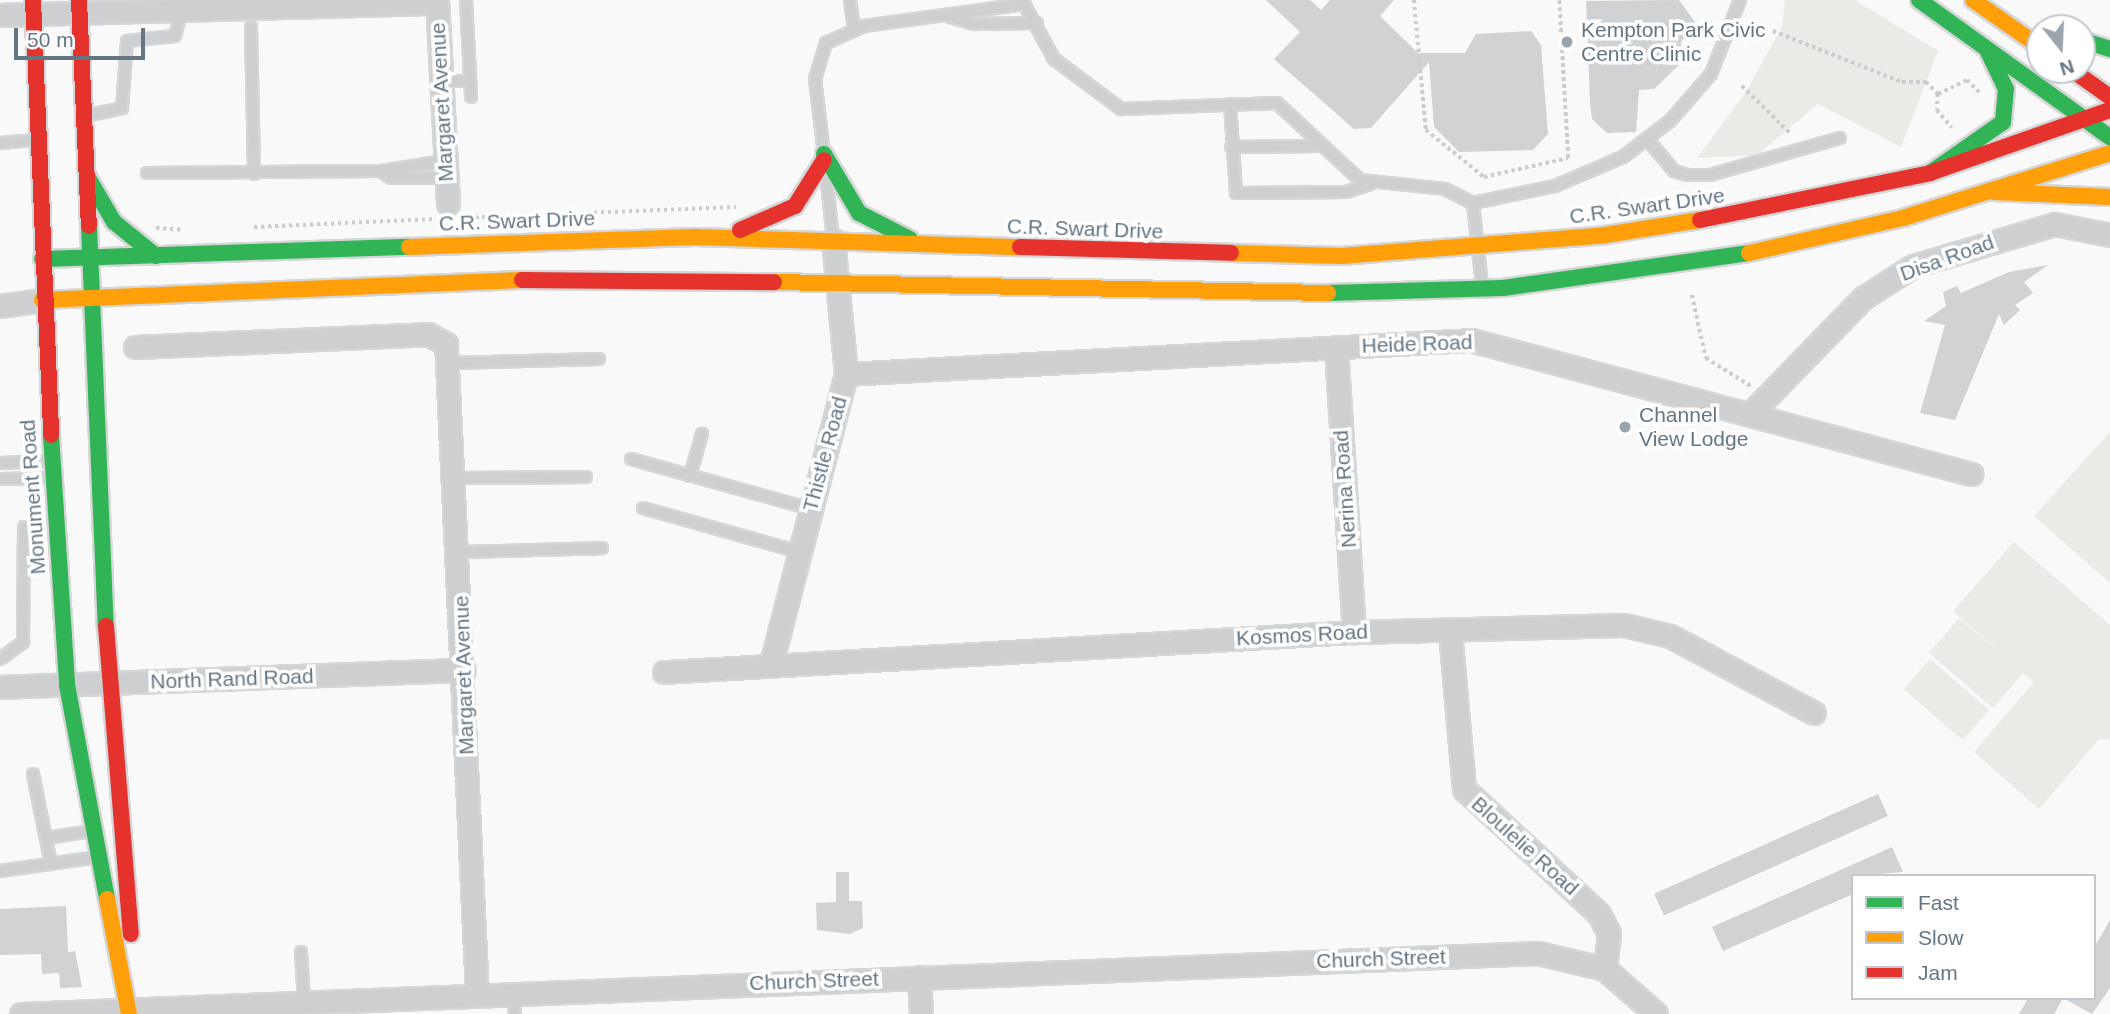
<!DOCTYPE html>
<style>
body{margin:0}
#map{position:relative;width:2110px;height:1014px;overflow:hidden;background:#f9f9f9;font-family:Arial,sans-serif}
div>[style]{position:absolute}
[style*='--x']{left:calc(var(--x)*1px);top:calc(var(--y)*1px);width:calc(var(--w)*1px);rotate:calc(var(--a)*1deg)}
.green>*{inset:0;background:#e8ebe6;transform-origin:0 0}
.building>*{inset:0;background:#d0d2d3;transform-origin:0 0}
.path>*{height:3.5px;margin-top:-1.75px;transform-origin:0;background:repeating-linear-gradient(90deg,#cbcccd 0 3.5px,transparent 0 7px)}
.roads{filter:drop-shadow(2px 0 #d5d6d7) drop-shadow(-2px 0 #d5d6d7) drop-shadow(0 2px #d5d6d7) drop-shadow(0 -2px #d5d6d7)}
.lane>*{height:10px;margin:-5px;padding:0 5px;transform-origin:5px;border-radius:5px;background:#cecfd0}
.street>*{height:21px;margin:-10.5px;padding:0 10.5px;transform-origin:10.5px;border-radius:10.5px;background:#cecfd0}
.fast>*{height:16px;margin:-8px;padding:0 8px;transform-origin:8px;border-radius:8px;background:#30b455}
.slow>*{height:16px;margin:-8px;padding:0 8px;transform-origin:8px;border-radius:8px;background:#ff9f0a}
.jam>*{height:16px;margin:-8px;padding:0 8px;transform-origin:8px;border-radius:8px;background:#e5322d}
.dots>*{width:19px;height:19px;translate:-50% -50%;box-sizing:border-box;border:4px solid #fff;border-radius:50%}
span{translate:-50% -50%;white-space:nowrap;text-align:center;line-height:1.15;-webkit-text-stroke:7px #fff;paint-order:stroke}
.poi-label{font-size:21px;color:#657683}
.left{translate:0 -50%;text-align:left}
.street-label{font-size:21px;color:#657683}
.legend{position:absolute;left:1851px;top:874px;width:245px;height:126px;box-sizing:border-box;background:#fff;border:2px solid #c1c8cd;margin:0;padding:9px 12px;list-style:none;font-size:21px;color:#657683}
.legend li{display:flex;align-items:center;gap:14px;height:35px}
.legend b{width:35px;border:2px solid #c1c8cd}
.north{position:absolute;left:2026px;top:14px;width:70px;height:70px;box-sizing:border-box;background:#fff;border:2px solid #c1c8cd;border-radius:50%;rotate:162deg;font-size:19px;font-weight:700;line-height:28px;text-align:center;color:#657683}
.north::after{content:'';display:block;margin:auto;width:24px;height:32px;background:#99a4ac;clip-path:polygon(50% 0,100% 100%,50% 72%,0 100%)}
.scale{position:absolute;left:14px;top:28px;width:131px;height:32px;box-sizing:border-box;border:4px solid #657683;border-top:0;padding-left:9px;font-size:21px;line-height:24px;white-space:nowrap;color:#657683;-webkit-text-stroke:5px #fff;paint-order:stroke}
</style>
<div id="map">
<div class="green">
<i style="clip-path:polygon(1785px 0,1855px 0,1938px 51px,1901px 147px,1818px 104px,1757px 155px,1697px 158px,1746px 92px,1782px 27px)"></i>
<i style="clip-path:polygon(2110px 432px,2110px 583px,2034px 516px)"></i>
<i style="clip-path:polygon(2014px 542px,2110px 625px,2110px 740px,2099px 739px,2039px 809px,1974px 752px,2034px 682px,2023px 673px,1993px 708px,1929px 653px,1959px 618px,2015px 666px,1953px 611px)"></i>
<i style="left:1930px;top:659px;width:78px;height:40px;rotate:41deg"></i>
</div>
<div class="building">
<i style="clip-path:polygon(1266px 0,1310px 0,1321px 10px,1330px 0,1394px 0,1380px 16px,1418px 53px,1465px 53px,1476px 34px,1531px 31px,1541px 45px,1548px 134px,1533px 150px,1459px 152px,1434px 127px,1429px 62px,1371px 128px,1354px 129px,1274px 59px,1300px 32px)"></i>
<i style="clip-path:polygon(1679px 0,1695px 22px,1681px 42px,1682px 62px,1654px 89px,1639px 90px,1636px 132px,1607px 133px,1592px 119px,1590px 103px,1586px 1px)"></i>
<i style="clip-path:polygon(2048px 265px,2024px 282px,2033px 293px,2015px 305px,2020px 310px,2004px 325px,1999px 314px,1955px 420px,1920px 413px,1945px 325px,1924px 321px,1946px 306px,1943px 292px,1957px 286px,1961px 293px,2009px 272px)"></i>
<i style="left:1878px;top:794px;width:24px;height:245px;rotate:66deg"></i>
<i style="clip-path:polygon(1892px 847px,1903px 872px,1853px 876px,1853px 894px,1723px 951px,1712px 927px)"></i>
<i style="clip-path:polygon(836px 872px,849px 872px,849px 901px,862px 901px,863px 928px,850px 934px,817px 930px,816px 903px,836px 902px)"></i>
<i style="clip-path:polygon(66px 906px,68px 952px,75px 951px,82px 987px,60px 988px,59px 973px,42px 974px,41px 954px,0 955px,0 909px)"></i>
<i style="clip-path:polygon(2110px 920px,2110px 988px,2092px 1014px,2063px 998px,2094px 998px,2094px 948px)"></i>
<i style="clip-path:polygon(2028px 998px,2063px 998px,2054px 1014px,2019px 1014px)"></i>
</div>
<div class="path">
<i style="--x:1414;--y:0;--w:131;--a:84.7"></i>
<i style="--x:1426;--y:130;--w:75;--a:39"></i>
<i style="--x:1484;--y:177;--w:86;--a:-12.7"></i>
<i style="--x:1568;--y:158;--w:158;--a:-93.3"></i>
<i style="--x:1773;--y:31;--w:139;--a:21.6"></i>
<i style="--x:1902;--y:82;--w:24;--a:0"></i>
<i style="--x:1926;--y:82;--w:17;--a:45"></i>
<i style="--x:1938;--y:94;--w:32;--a:-26"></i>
<i style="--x:1967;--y:80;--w:18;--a:45"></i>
<i style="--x:1742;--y:86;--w:70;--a:44.4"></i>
<i style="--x:1938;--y:94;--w:16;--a:94"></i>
<i style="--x:1937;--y:110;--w:23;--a:50"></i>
<i style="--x:461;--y:218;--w:275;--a:-2.3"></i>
<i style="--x:254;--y:227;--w:181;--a:-2.5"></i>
<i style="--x:156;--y:228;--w:28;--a:4"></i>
<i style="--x:1692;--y:295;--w:65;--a:77.5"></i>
<i style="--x:1706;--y:358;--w:53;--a:31.9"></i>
</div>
<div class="roads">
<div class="lane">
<i style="--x:466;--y:0;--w:97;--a:87"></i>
<i style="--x:850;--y:0;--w:30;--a:82"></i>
<i style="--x:950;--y:17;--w:26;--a:16"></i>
<i style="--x:975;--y:24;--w:62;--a:-0.9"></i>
<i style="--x:251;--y:27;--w:147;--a:88.8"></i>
<i style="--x:440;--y:81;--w:30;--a:0"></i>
<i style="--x:1230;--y:104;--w:89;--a:86.1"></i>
<i style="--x:1236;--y:193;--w:110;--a:-0.5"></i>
<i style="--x:1346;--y:192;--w:25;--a:-18"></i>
<i style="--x:85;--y:116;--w:38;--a:-12"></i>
<i style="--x:122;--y:108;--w:67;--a:-85.7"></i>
<i style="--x:127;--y:41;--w:48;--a:-5.9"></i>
<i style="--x:175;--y:36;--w:27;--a:-75"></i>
<i style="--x:1647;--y:139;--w:42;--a:49.8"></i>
<i style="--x:1674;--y:171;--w:14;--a:17"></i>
<i style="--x:1687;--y:175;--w:23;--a:0"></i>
<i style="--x:1710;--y:175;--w:135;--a:-15.9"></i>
<i style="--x:0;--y:143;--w:36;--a:-5"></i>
<i style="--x:1231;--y:147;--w:87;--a:-0.7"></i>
<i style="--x:824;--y:154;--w:76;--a:-96.8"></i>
<i style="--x:815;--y:79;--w:38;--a:-73"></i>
<i style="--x:826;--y:43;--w:42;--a:-24.1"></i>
<i style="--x:864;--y:26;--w:162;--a:-7.8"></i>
<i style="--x:1024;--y:4;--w:63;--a:61.4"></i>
<i style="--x:1054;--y:59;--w:84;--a:36.7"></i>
<i style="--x:1121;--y:109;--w:156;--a:-2.2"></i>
<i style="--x:1277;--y:103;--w:113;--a:42.9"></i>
<i style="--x:1360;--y:180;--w:85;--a:6"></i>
<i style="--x:1445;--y:189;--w:31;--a:27"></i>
<i style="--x:1473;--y:203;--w:84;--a:-11.7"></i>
<i style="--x:1555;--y:186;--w:74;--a:-23.1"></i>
<i style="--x:1623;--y:157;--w:59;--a:-37.5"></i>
<i style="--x:1670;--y:121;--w:62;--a:-48.9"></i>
<i style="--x:1711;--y:74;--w:79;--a:-68.6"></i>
<i style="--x:381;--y:171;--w:12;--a:35"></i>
<i style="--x:391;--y:178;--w:55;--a:0"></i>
<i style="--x:147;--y:173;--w:234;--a:-0.5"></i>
<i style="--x:381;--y:171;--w:65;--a:-8.9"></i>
<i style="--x:826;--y:173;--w:67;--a:84"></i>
<i style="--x:1473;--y:203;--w:83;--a:83.8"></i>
<i style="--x:452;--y:363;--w:147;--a:-1.6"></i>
<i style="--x:631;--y:459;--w:187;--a:15.5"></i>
<i style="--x:0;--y:463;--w:51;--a:-2.2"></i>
<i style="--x:690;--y:476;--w:44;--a:-74.1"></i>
<i style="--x:457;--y:478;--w:129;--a:-0.4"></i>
<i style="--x:0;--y:479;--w:52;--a:-1.1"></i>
<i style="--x:643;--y:508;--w:163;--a:15.7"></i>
<i style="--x:460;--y:552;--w:142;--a:-1.6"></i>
<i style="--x:0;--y:659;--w:29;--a:-36"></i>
<i style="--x:23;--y:642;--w:115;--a:-89.5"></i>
<i style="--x:33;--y:774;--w:92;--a:78.7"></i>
<i style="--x:46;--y:838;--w:47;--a:-8.7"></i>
<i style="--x:0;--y:871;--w:99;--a:-8.1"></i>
<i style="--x:301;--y:952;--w:49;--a:86.5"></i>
<i style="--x:514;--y:991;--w:23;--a:88"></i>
</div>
<div class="street">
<i style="--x:437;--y:0;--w:204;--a:86.9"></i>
<i style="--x:0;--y:15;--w:437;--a:-1.6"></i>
<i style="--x:0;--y:306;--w:42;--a:-8.1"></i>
<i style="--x:135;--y:347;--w:293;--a:-2.5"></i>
<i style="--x:428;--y:334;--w:21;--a:29"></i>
<i style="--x:446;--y:344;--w:650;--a:87.27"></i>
<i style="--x:1336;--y:347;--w:286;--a:86.4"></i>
<i style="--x:846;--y:374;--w:626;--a:-3.11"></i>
<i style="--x:1471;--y:340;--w:518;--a:15"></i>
<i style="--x:1752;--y:412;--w:159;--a:-45.8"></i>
<i style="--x:1863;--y:298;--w:59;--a:-32.6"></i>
<i style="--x:1913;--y:266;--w:148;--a:-16.5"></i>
<i style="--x:2055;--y:224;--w:56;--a:11.3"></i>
<i style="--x:1450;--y:632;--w:158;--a:84.9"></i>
<i style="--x:1464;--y:789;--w:184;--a:42.8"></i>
<i style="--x:1599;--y:914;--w:22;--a:63"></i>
<i style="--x:1609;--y:934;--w:35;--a:97"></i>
<i style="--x:771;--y:664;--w:300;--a:-75.5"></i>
<i style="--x:846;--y:374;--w:135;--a:-95.5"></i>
<i style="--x:664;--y:672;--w:691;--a:-3.32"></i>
<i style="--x:1354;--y:632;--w:270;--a:-1.5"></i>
<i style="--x:1624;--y:625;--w:47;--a:13.4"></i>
<i style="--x:1670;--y:636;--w:163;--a:28.1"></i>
<i style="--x:0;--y:687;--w:464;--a:-2.1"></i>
<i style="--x:919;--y:977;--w:37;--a:87"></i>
<i style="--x:21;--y:1014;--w:1518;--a:-2.3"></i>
<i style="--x:1538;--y:953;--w:69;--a:13.4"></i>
<i style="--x:1605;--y:969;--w:68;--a:41.4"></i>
</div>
<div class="fast">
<i style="--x:1919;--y:0;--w:235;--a:35.7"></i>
<i style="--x:2082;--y:40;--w:29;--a:18"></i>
<i style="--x:824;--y:154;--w:69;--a:59.3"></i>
<i style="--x:859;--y:213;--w:57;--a:27"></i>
<i style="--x:1930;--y:173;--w:89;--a:-34.9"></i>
<i style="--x:2003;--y:122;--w:33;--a:-85"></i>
<i style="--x:2006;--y:89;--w:41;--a:-115.9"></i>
<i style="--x:87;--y:176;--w:53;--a:59.6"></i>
<i style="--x:114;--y:222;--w:54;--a:39"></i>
<i style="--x:89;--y:226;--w:400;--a:87.6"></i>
<i style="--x:42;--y:259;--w:367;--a:-1.9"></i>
<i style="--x:1328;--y:293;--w:175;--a:-1.6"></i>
<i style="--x:1503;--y:288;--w:248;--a:-8.1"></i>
<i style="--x:51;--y:435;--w:251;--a:86.3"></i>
<i style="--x:67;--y:685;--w:218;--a:79.4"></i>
</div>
<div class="slow">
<i style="--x:1973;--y:0;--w:82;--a:35"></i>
<i style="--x:1994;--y:192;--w:116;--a:2.5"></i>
<i style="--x:409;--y:247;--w:286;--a:-2"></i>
<i style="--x:695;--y:237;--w:325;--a:1.8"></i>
<i style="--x:1231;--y:253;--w:110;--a:1.6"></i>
<i style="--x:1341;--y:256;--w:265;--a:-4.5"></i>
<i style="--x:1605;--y:235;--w:96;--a:-9"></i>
<i style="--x:1749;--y:253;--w:158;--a:-12.8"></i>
<i style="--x:1903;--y:218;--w:217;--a:-17.4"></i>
<i style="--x:774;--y:282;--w:554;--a:1.14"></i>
<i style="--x:42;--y:300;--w:480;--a:-2.4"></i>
<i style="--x:107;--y:899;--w:117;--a:79.2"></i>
</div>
<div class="jam">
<i style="--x:33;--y:0;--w:435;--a:87.6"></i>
<i style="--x:79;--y:0;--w:226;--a:87.5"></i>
<i style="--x:2072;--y:70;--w:47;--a:35.4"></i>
<i style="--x:1700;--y:220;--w:235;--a:-11.5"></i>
<i style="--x:1930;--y:173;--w:191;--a:-19.3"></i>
<i style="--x:740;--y:230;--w:60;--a:-23.6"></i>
<i style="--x:795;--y:206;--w:54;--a:-57.8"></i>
<i style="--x:1020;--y:247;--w:211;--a:1.6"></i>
<i style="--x:522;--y:280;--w:252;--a:0.5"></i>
<i style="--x:106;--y:626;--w:309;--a:85.4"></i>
</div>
</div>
<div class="dots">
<i style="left:1567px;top:42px;background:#99a4ac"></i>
<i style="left:1625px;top:427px;background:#99a4ac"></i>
</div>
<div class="poi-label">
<span class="left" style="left:1581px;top:42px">Kempton Park Civic<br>Centre Clinic</span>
<span class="left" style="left:1639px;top:427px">Channel<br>View Lodge</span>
</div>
<div class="street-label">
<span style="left:442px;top:102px;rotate:-93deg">Margaret Avenue</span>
<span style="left:1647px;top:206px;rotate:-8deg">C.R. Swart Drive</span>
<span style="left:517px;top:221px;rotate:-2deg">C.R. Swart Drive</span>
<span style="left:1085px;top:229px;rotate:2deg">C.R. Swart Drive</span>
<span style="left:1947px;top:258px;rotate:-20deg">Disa Road</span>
<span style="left:1417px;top:344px;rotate:-2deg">Heide Road</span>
<span style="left:825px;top:454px;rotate:-75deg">Thistle Road</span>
<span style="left:1345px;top:489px;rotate:-94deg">Nerina Road</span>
<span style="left:33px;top:497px;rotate:-94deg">Monument Road</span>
<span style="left:1302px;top:635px;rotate:-3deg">Kosmos Road</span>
<span style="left:464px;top:675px;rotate:-92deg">Margaret Avenue</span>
<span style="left:232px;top:679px;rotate:-2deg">North Rand Road</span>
<span style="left:1525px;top:846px;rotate:42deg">Bloulelie Road</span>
<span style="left:1381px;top:959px;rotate:-2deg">Church Street</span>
<span style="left:814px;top:981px;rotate:-2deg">Church Street</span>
</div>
<ul class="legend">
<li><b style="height:9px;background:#30b455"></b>Fast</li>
<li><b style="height:9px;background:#ff9f0a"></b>Slow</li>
<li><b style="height:9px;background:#e5322d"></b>Jam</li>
</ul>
<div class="north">N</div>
<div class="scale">50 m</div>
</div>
